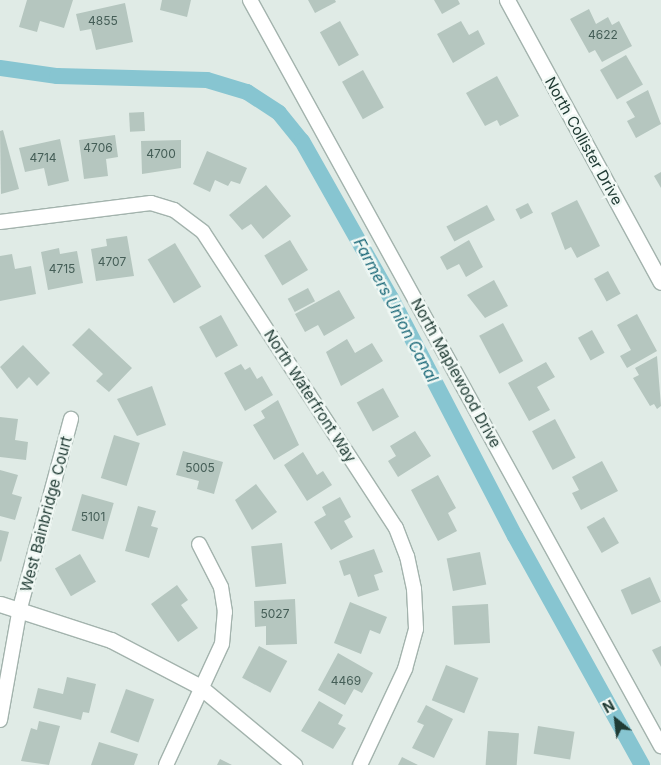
<!DOCTYPE html>
<style>
body{margin:0}
#map{position:relative;width:661px;height:765px;overflow:hidden;background:#e0ebe6;font-family:Inter,sans-serif}
div>[style]{position:absolute}
[style*='--x']{left:calc(var(--x)*1px);top:calc(var(--y)*1px);width:calc(var(--w)*1px);rotate:calc(var(--a)*1deg)}
.canal>*{height:16px;margin:-8px;padding:0 8px;transform-origin:8px;border-radius:8px;background:#87c5d1}
.building>*{inset:0;background:#b5c6bf;transform-origin:0 0}
.roads{filter:drop-shadow(1px 0 #a3b3ad) drop-shadow(-1px 0 #a3b3ad) drop-shadow(0 1px #a3b3ad) drop-shadow(0 -1px #a3b3ad)}
.minor>*{height:14px;margin:-7px;padding:0 7px;transform-origin:7px;border-radius:7px;background:#fff}
.tertiary>*{height:15px;margin:-7.5px;padding:0 7.5px;transform-origin:7.5px;border-radius:7.5px;background:#fff}
span{translate:-50% -50%;white-space:nowrap;text-align:center;line-height:1.15;-webkit-text-stroke:5px #f0f8f4;paint-order:stroke}
.number-label{font-size:12px;color:#455e57}
.number-label span{-webkit-text-stroke-width:0}
.street-label{font-size:15px;color:#203b34}
.water-label{font-size:16px;color:#1a6878;font-style:italic}
.north{position:absolute;left:591px;top:695px;width:50px;height:50px;-webkit-text-stroke:4px #f0f8f4;paint-order:stroke;rotate:331deg;font-size:14px;font-weight:700;line-height:20px;text-align:center;color:#203b34}
.north::after{content:'';display:block;margin:auto;width:18px;height:22px;background:#203b34;clip-path:polygon(50% 0,100% 100%,50% 72%,0 100%)}
</style>
<div id="map">
<div class="canal">
<i style="--x:0;--y:68;--w:58;--a:8"></i>
<i style="--x:57;--y:76;--w:150;--a:1.5"></i>
<i style="--x:207;--y:80;--w:42;--a:16.7"></i>
<i style="--x:247;--y:92;--w:38;--a:33"></i>
<i style="--x:279;--y:113;--w:36;--a:51"></i>
<i style="--x:302;--y:141;--w:180;--a:60.5"></i>
<i style="--x:391;--y:298;--w:268;--a:62.5"></i>
<i style="--x:515;--y:536;--w:262;--a:61"></i>
</div>
<div class="building">
<i style="clip-path:polygon(27px 0,73px 0,64px 28px,40px 21px,37px 32px,19px 27px)"></i>
<i style="clip-path:polygon(162px 0,191px 0,187px 17px,160px 10px)"></i>
<i style="clip-path:polygon(308px 0,335px 0,336px 2px,315px 13px)"></i>
<i style="clip-path:polygon(434px 0,458px 0,460px 4px,442px 14px)"></i>
<i style="clip-path:polygon(125px 3px,133px 42px,96px 50px,91px 29px,80px 31px,76px 14px)"></i>
<i style="clip-path:polygon(589px 9px,596px 24px,608px 17px,612px 25px,619px 21px,632px 46px,602px 62px,595px 50px,589px 53px,570px 19px)"></i>
<i style="left:340px;top:21px;width:39px;height:23px;rotate:61deg"></i>
<i style="clip-path:polygon(461px 21px,469px 35px,478px 30px,485px 44px,453px 63px,437px 34px)"></i>
<i style="left:626px;top:55px;width:34px;height:30px;rotate:60deg"></i>
<i style="left:363px;top:70px;width:43px;height:24px;rotate:61deg"></i>
<i style="clip-path:polygon(497px 76px,519px 116px,500px 126px,497px 120px,485px 126px,466px 93px)"></i>
<i style="clip-path:polygon(648px 90px,661px 124px,636px 138px,627px 121px,635px 117px,626px 102px)"></i>
<i style="left:144px;top:112px;width:19px;height:15px;rotate:87deg"></i>
<i style="clip-path:polygon(3px 130px,19px 189px,1px 194px,0 131px)"></i>
<i style="clip-path:polygon(115px 135px,118px 157px,106px 159px,108px 176px,84px 179px,79px 140px)"></i>
<i style="clip-path:polygon(60px 139px,69px 181px,48px 186px,44px 168px,25px 172px,19px 148px)"></i>
<i style="clip-path:polygon(181px 140px,181px 168px,142px 174px,141px 141px)"></i>
<i style="clip-path:polygon(207px 151px,247px 168px,240px 184px,231px 181px,228px 186px,215px 180px,210px 192px,193px 184px)"></i>
<i style="clip-path:polygon(661px 172px,661px 188px,654px 176px)"></i>
<i style="clip-path:polygon(266px 185px,291px 216px,263px 239px,251px 224px,242px 230px,229px 215px)"></i>
<i style="clip-path:polygon(577px 200px,600px 246px,577px 258px,571px 247px,565px 250px,551px 213px)"></i>
<i style="left:528px;top:203px;width:11px;height:14px;rotate:63deg"></i>
<i style="left:487px;top:205px;width:17px;height:46px;rotate:62deg"></i>
<i style="clip-path:polygon(127px 236px,134px 276px,96px 281px,91px 249px,107px 246px,106px 239px)"></i>
<i style="left:290px;top:240px;width:35px;height:30px;rotate:59deg"></i>
<i style="clip-path:polygon(469px 240px,483px 267px,466px 277px,459px 264px,447px 270px,440px 257px)"></i>
<i style="left:175px;top:243px;width:51px;height:32px;rotate:59deg"></i>
<i style="clip-path:polygon(59px 248px,60px 254px,77px 251px,83px 283px,48px 290px,41px 252px)"></i>
<i style="clip-path:polygon(12px 254px,15px 269px,31px 266px,36px 294px,0 301px,0 256px)"></i>
<i style="left:608px;top:271px;width:26px;height:16px;rotate:61deg"></i>
<i style="clip-path:polygon(494px 280px,508px 306px,485px 318px,467px 295px)"></i>
<i style="left:308px;top:288px;width:15px;height:23px;rotate:62deg"></i>
<i style="clip-path:polygon(339px 290px,355px 318px,324px 336px,318px 325px,305px 332px,295px 314px)"></i>
<i style="clip-path:polygon(637px 314px,657px 351px,627px 368px,620px 356px,631px 350px,617px 325px)"></i>
<i style="left:221px;top:315px;width:35px;height:25px;rotate:61deg"></i>
<i style="left:503px;top:323px;width:43px;height:27px;rotate:62deg"></i>
<i style="clip-path:polygon(89px 328px,132px 368px,109px 392px,96px 381px,103px 374px,72px 345px)"></i>
<i style="left:592px;top:330px;width:26px;height:16px;rotate:61deg"></i>
<i style="clip-path:polygon(347px 339px,355px 353px,372px 343px,383px 361px,341px 386px,326px 352px)"></i>
<i style="clip-path:polygon(23px 345px,50px 373px,37px 386px,29px 377px,17px 389px,0 367px)"></i>
<i style="clip-path:polygon(657px 356px,661px 406px,657px 409px,654px 404px,650px 406px,633px 378px,639px 375px,635px 368px)"></i>
<i style="clip-path:polygon(546px 362px,555px 377px,537px 387px,550px 410px,529px 421px,508px 383px)"></i>
<i style="clip-path:polygon(241px 364px,245px 370px,250px 367px,257px 379px,262px 376px,273px 395px,245px 411px,224px 373px)"></i>
<i style="clip-path:polygon(152px 386px,166px 425px,137px 436px,117px 399px)"></i>
<i style="left:383px;top:388px;width:33px;height:30px;rotate:61deg"></i>
<i style="clip-path:polygon(278px 400px,299px 445px,274px 460px,253px 425px,265px 418px,261px 411px)"></i>
<i style="clip-path:polygon(0 417px,18px 419px,15px 440px,28px 442px,26px 460px,0 457px)"></i>
<i style="left:555px;top:419px;width:44px;height:26px;rotate:62deg"></i>
<i style="clip-path:polygon(415px 431px,431px 456px,398px 477px,388px 461px,396px 456px,390px 446px)"></i>
<i style="left:114px;top:435px;width:27px;height:45px;rotate:17deg"></i>
<i style="clip-path:polygon(183px 451px,223px 462px,214px 494px,197px 489px,199px 481px,176px 475px)"></i>
<i style="clip-path:polygon(303px 452px,317px 475px,323px 471px,332px 485px,307px 501px,284px 465px)"></i>
<i style="clip-path:polygon(602px 461px,618px 491px,581px 510px,572px 493px,579px 490px,572px 477px)"></i>
<i style="clip-path:polygon(0 470px,18px 475px,12px 494px,22px 497px,15px 520px,0 516px)"></i>
<i style="clip-path:polygon(438px 475px,456px 508px,448px 513px,457px 531px,438px 541px,411px 490px)"></i>
<i style="clip-path:polygon(256px 484px,277px 512px,252px 530px,235px 500px)"></i>
<i style="left:82px;top:494px;width:33px;height:38px;rotate:16deg"></i>
<i style="clip-path:polygon(340px 497px,351px 517px,344px 521px,353px 537px,331px 550px,314px 522px,326px 515px,322px 507px)"></i>
<i style="clip-path:polygon(138px 506px,156px 511px,151px 526px,158px 528px,149px 558px,125px 551px)"></i>
<i style="left:604px;top:517px;width:30px;height:20px;rotate:60deg"></i>
<i style="clip-path:polygon(0 530px,9px 532px,1px 562px,0 561px)"></i>
<i style="left:282px;top:543px;width:41px;height:31px;rotate:84deg"></i>
<i style="clip-path:polygon(374px 549px,383px 572px,374px 575px,379px 590px,358px 597px,350px 574px,344px 576px,339px 561px)"></i>
<i style="left:480px;top:552px;width:33px;height:34px;rotate:79deg"></i>
<i style="left:80px;top:554px;width:32px;height:29px;rotate:60deg"></i>
<i style="left:650px;top:577px;width:27px;height:32px;rotate:66deg"></i>
<i style="clip-path:polygon(177px 585px,188px 600px,181px 605px,198px 628px,178px 642px,151px 604px)"></i>
<i style="clip-path:polygon(295px 599px,297px 644px,266px 645px,266px 626px,255px 627px,254px 601px)"></i>
<i style="clip-path:polygon(350px 602px,387px 617px,380px 634px,370px 630px,361px 654px,334px 643px)"></i>
<i style="left:488px;top:604px;width:39px;height:36px;rotate:87deg"></i>
<i style="left:259px;top:646px;width:32px;height:36px;rotate:28deg"></i>
<i style="clip-path:polygon(661px 646px,661px 667px,652px 650px)"></i>
<i style="clip-path:polygon(338px 653px,373px 673px,362px 693px,354px 689px,345px 705px,318px 690px)"></i>
<i style="left:446px;top:665px;width:35px;height:38px;rotate:22deg"></i>
<i style="clip-path:polygon(67px 677px,96px 684px,89px 713px,83px 712px,81px 720px,33px 708px,38px 688px,63px 694px)"></i>
<i style="left:126px;top:689px;width:30px;height:46px;rotate:20deg"></i>
<i style="clip-path:polygon(319px 701px,343px 715px,338px 724px,346px 728px,333px 749px,301px 731px)"></i>
<i style="clip-path:polygon(426px 705px,453px 719px,434px 758px,412px 748px,424px 725px,417px 722px)"></i>
<i style="clip-path:polygon(39px 721px,60px 726px,49px 765px,21px 761px,31px 728px,37px 730px)"></i>
<i style="left:538px;top:726px;width:37px;height:28px;rotate:9deg"></i>
<i style="left:488px;top:731px;width:31px;height:34px;rotate:4deg"></i>
<i style="clip-path:polygon(99px 742px,138px 754px,134px 765px,91px 765px)"></i>
<i style="clip-path:polygon(402px 757px,418px 765px,398px 765px)"></i>
<i style="clip-path:polygon(220px 759px,232px 765px,217px 765px)"></i>
</div>
<div class="roads">
<div class="minor">
<i style="--x:250;--y:0;--w:852;--a:61.15"></i>
<i style="--x:0;--y:222;--w:152;--a:-7.2"></i>
<i style="--x:151;--y:203;--w:24;--a:17"></i>
<i style="--x:174;--y:210;--w:36;--a:37"></i>
<i style="--x:203;--y:232;--w:353;--a:56.9"></i>
<i style="--x:396;--y:528;--w:30;--a:69"></i>
<i style="--x:407;--y:556;--w:34;--a:78"></i>
<i style="--x:414;--y:589;--w:40;--a:87.1"></i>
<i style="--x:416;--y:629;--w:41;--a:105.4"></i>
<i style="--x:405;--y:669;--w:106;--a:115.1"></i>
<i style="--x:0;--y:720;--w:114;--a:-79.9"></i>
<i style="--x:20;--y:608;--w:196;--a:-74.9"></i>
<i style="--x:166;--y:765;--w:133;--a:-65.2"></i>
<i style="--x:222;--y:644;--w:32;--a:-85"></i>
<i style="--x:225;--y:612;--w:25;--a:-99"></i>
<i style="--x:221;--y:587;--w:48;--a:-117.1"></i>
</div>
<div class="tertiary">
<i style="--x:507;--y:0;--w:321;--a:61.4"></i>
<i style="--x:0;--y:604;--w:117;--a:18"></i>
<i style="--x:111;--y:640;--w:99;--a:27.6"></i>
<i style="--x:199;--y:686;--w:124;--a:39.7"></i>
</div>
</div>
<div class="number-label">
<span style="left:103px;top:21px">4855</span>
<span style="left:603px;top:35px">4622</span>
<span style="left:98px;top:148px">4706</span>
<span style="left:161px;top:154px">4700</span>
<span style="left:43px;top:158px">4714</span>
<span style="left:112px;top:262px">4707</span>
<span style="left:62px;top:269px">4715</span>
<span style="left:200px;top:468px">5005</span>
<span style="left:93px;top:517px">5101</span>
<span style="left:275px;top:614px">5027</span>
<span style="left:346px;top:681px">4469</span>
</div>
<div class="street-label">
<span style="left:584px;top:141px;rotate:61deg">North Collister Drive</span>
<span style="left:456px;top:373px;rotate:61deg">North Maplewood Drive</span>
<span style="left:310px;top:396px;rotate:57deg">North Waterfront Way</span>
<span style="left:46px;top:514px;rotate:-75deg">West Bainbridge Court</span>
</div>
<div class="water-label">
<span style="left:396px;top:310px;rotate:62deg">Farmers Union Canal</span>
</div>
<div class="north">N</div>
</div>
